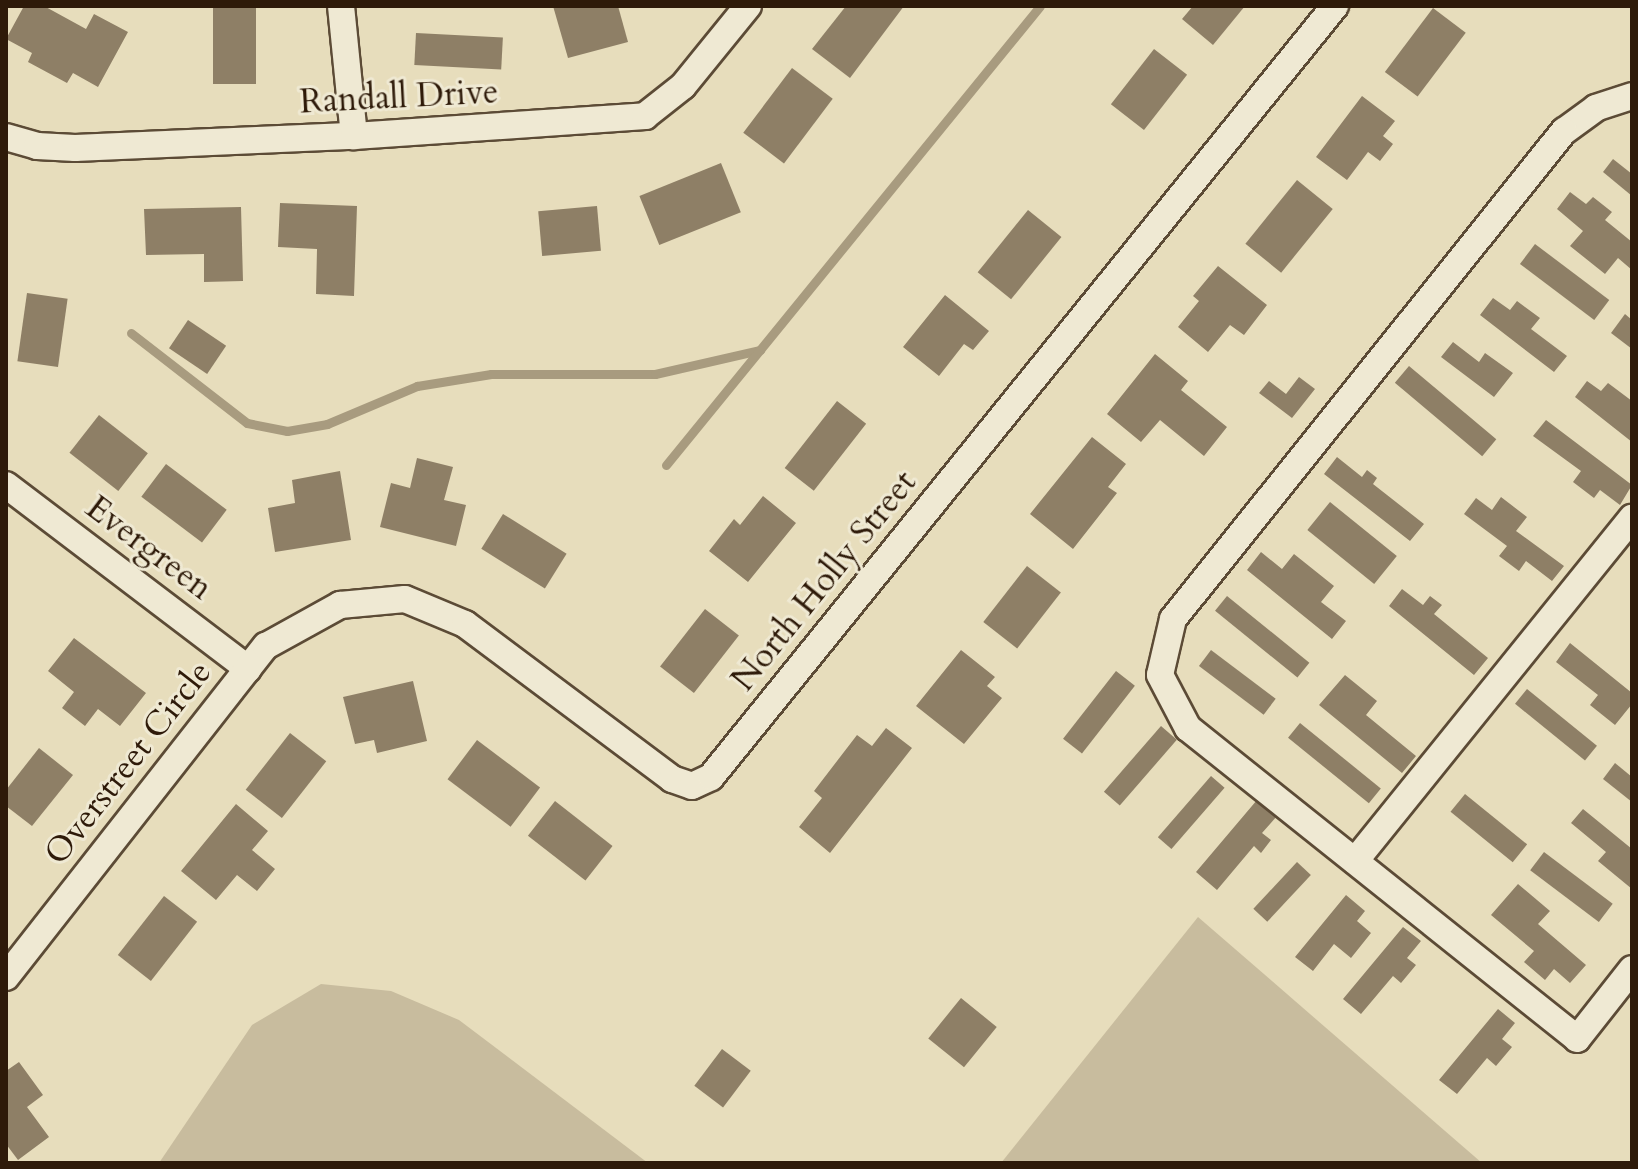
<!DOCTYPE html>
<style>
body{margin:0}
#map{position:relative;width:1638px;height:1169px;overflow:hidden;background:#e7ddbc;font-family:Cardo,serif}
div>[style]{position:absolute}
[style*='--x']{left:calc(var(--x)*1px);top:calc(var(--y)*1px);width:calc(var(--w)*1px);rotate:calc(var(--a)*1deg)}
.green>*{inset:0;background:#c8bc9e}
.stream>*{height:9px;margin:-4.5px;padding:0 4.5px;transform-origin:4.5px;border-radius:4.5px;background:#a89b7f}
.building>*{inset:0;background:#8e7f66;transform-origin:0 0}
.roads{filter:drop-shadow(2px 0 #5c4b36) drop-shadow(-2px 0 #5c4b36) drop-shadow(0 2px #5c4b36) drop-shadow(0 -2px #5c4b36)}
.street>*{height:26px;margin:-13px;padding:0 13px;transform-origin:13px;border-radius:13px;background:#efe9d3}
span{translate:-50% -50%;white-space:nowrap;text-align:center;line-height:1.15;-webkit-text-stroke:6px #efe9d3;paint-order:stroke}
.street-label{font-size:34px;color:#2e1a09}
.frame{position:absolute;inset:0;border:8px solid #2e1a09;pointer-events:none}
</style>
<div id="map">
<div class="green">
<i style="clip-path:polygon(1198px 917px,1482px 1163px,1001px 1163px)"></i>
<i style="clip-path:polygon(321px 984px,391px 991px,459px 1020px,648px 1163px,159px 1163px,252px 1025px)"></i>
</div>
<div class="stream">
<i style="--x:131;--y:333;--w:147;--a:37.8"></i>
<i style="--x:247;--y:423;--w:41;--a:11.3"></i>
<i style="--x:287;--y:431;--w:41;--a:-9.9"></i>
<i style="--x:327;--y:424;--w:98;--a:-22.9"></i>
<i style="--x:417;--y:386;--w:75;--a:-9.2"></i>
<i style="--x:491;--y:374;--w:164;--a:0"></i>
<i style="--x:655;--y:374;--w:108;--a:-12.9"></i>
<i style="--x:666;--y:465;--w:592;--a:-50.83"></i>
</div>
<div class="building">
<i style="clip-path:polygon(24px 6px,44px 6px,86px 29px,94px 14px,128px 32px,98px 87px,73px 73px,67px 83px,28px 62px,32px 53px,6px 39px)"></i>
<i style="left:213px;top:6px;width:43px;height:78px"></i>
<i style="clip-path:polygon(553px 6px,618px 6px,628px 42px,568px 58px)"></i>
<i style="clip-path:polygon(846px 6px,904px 6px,850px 78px,812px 49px)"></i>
<i style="clip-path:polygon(1193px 6px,1245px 6px,1213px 45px,1182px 19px)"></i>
<i style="left:1433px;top:8px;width:41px;height:80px;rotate:37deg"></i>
<i style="left:416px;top:33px;width:87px;height:32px;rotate:3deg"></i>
<i style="left:1154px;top:49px;width:42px;height:70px;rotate:38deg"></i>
<i style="left:792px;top:68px;width:51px;height:81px;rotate:37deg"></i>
<i style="clip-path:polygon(1362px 96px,1395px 121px,1383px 136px,1393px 144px,1380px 161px,1368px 152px,1347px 180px,1316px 157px)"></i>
<i style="clip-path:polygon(1613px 159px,1632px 174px,1632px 196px,1603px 172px)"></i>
<i style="left:721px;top:163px;width:53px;height:88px;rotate:68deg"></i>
<i style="left:1297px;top:180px;width:46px;height:82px;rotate:39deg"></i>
<i style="clip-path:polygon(1570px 192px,1586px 204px,1593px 197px,1612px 212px,1605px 220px,1632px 242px,1632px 270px,1618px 258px,1605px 274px,1570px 246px,1583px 231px,1557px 209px)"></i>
<i style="clip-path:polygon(280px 203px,357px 206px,354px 296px,316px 294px,317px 249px,278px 247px)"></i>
<i style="left:597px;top:206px;width:45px;height:59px;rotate:85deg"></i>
<i style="clip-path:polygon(241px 207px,243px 281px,204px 282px,204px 254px,146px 255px,144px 209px)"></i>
<i style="left:1028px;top:210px;width:43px;height:80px;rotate:39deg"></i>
<i style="left:1535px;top:244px;width:93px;height:25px;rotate:37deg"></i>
<i style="clip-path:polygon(1218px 266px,1267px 305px,1244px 335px,1230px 325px,1208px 352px,1178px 327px,1199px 301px,1193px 296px)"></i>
<i style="left:27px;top:293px;width:41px;height:69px;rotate:8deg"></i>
<i style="clip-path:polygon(945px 295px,989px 331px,973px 350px,964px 344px,939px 376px,903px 347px)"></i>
<i style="clip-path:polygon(1493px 298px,1510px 310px,1517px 301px,1540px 318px,1531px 329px,1567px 356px,1554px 372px,1480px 315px)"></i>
<i style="clip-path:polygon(1625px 314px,1632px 320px,1632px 349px,1611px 333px)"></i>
<i style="left:188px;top:320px;width:46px;height:34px;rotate:34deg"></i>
<i style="clip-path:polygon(1453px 342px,1479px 362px,1485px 353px,1513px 373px,1494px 397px,1441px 357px)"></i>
<i style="clip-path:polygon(1155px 354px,1188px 381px,1181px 390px,1227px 427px,1204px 456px,1160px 420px,1141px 442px,1107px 414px)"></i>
<i style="left:1409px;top:366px;width:114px;height:22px;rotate:40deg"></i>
<i style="clip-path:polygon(1299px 377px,1315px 389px,1292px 418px,1259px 393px,1269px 381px,1286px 394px)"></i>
<i style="clip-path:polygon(1587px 381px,1601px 391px,1608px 383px,1632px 401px,1632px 442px,1575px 397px)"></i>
<i style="left:837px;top:401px;width:37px;height:85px;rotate:38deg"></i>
<i style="left:99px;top:415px;width:62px;height:48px;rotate:38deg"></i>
<i style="clip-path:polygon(1546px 420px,1632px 485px,1620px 505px,1600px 490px,1594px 498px,1573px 482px,1581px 471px,1533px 436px)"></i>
<i style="clip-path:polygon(1092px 437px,1126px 464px,1108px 487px,1117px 493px,1073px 549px,1030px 514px)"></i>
<i style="clip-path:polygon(1337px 457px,1362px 477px,1367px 470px,1377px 478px,1373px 484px,1424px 524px,1410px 541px,1324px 474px)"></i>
<i style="clip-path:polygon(417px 458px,453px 467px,444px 500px,466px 505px,456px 546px,380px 527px,391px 483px,410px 488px)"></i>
<i style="left:166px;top:464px;width:76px;height:41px;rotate:37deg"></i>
<i style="clip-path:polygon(340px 471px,351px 540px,275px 552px,268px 508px,295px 503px,292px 480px)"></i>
<i style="clip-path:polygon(763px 496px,796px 523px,748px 582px,709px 551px,734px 519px,740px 525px)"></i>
<i style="clip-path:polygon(1501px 497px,1527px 517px,1516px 531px,1564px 566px,1552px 581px,1526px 561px,1519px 571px,1499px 556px,1507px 546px,1464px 514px,1476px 498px,1492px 510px)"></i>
<i style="left:1330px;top:502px;width:86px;height:36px;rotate:39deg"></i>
<i style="left:503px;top:514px;width:75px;height:41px;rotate:32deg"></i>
<i style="clip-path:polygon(1261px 552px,1282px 569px,1294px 554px,1334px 586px,1321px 602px,1346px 621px,1332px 639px,1247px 570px)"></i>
<i style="left:1027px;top:566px;width:43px;height:71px;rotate:38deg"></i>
<i style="clip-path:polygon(1402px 589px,1423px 605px,1430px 596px,1442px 605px,1434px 614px,1488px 658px,1474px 675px,1389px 606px)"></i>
<i style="left:1227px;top:596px;width:106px;height:19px;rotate:39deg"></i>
<i style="left:705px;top:609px;width:43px;height:73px;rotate:38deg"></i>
<i style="clip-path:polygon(74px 638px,146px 693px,120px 726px,98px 709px,85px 726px,62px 708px,74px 692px,48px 671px)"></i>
<i style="clip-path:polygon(1570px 643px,1632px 693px,1632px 704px,1615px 725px,1590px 705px,1598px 695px,1556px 662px)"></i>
<i style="clip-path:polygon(961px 650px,995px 677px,987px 686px,1002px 698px,964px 744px,916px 706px)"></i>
<i style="left:1211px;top:650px;width:81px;height:20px;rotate:37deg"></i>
<i style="left:1116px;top:671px;width:24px;height:86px;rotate:38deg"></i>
<i style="clip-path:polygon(1345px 675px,1377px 701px,1366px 715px,1416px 756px,1402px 773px,1319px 705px)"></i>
<i style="clip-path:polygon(413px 681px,427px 741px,377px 753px,374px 740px,355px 744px,343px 697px)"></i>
<i style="left:1527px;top:689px;width:90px;height:19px;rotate:39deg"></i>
<i style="left:1300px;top:723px;width:104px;height:19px;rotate:39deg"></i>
<i style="left:1161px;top:726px;width:21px;height:87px;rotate:41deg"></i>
<i style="clip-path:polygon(886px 728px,912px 748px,830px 853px,799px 827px,822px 798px,814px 791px,857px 735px,872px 746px)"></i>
<i style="left:290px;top:733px;width:46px;height:72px;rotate:38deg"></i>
<i style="left:477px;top:740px;width:79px;height:49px;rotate:37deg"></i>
<i style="clip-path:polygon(39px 748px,73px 775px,32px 826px,6px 806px,6px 790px)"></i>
<i style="clip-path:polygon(1615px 763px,1632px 777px,1632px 802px,1603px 779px)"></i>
<i style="left:1211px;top:776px;width:18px;height:81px;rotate:41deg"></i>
<i style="left:1465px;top:794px;width:80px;height:23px;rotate:39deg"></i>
<i style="clip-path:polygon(1257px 800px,1277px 816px,1262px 833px,1271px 840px,1261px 853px,1254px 846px,1217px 890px,1196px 872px)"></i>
<i style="left:555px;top:801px;width:73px;height:44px;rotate:38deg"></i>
<i style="clip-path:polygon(236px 804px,268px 831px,252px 850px,275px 869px,257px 891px,237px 875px,216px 900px,181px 871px)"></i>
<i style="clip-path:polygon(1583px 809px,1632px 849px,1632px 889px,1598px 861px,1606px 852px,1571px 823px)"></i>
<i style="left:1544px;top:852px;width:86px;height:23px;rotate:37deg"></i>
<i style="left:1297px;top:862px;width:19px;height:64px;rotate:43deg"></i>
<i style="clip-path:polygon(1518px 884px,1550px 911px,1538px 924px,1586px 965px,1570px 983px,1554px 969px,1545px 980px,1524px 962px,1534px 951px,1491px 915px)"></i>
<i style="clip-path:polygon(1346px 895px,1365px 911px,1357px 921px,1371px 933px,1351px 958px,1334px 944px,1313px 971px,1295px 957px)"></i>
<i style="left:164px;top:896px;width:42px;height:75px;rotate:38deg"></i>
<i style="clip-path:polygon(1403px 927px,1421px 941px,1407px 958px,1416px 965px,1401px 983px,1393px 976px,1361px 1014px,1343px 999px)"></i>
<i style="left:961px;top:998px;width:46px;height:52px;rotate:39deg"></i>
<i style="clip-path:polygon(1498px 1009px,1515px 1023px,1502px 1039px,1512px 1047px,1496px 1066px,1487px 1058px,1457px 1094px,1439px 1080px)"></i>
<i style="left:722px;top:1049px;width:36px;height:46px;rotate:37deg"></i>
<i style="clip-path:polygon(19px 1062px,43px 1095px,27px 1107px,49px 1137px,18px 1160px,6px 1144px,6px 1071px)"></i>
</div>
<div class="roads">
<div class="street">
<i style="--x:341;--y:6;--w:131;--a:84.3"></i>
<i style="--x:1632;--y:96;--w:38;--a:162"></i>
<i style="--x:1596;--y:108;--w:39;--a:144"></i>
<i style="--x:1564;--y:131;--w:625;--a:128.7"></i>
<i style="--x:1173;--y:619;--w:57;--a:103.1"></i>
<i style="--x:1160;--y:675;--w:60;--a:62.2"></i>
<i style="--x:1188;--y:728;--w:498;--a:38.6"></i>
<i style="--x:1577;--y:1039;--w:89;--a:-51.8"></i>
<i style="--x:6;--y:137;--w:32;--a:16"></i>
<i style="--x:37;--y:146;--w:38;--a:3"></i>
<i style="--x:75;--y:148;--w:279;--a:-2.5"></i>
<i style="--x:354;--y:136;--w:292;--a:-3.9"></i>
<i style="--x:645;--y:116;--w:48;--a:-38.3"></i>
<i style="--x:683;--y:86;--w:103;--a:-50.9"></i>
<i style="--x:6;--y:485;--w:304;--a:37.2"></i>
<i style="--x:1355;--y:861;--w:441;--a:-51.1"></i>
<i style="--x:6;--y:977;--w:421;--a:-51.9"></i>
<i style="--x:266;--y:646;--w:85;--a:-29"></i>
<i style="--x:340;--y:605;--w:65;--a:-5.3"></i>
<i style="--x:405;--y:599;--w:65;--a:22.6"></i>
<i style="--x:465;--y:624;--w:259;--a:36.8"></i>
<i style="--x:672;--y:779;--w:21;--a:19"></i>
<i style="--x:692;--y:786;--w:21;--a:-25"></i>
<i style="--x:711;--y:777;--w:992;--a:-51.02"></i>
</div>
</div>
<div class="street-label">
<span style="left:399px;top:97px;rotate:-3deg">Randall Drive</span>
<span style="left:149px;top:548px;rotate:37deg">Evergreen</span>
<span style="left:824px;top:581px;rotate:-51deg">North Holly Street</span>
<span style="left:128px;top:763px;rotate:-52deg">Overstreet Circle</span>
</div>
<div class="frame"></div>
</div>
